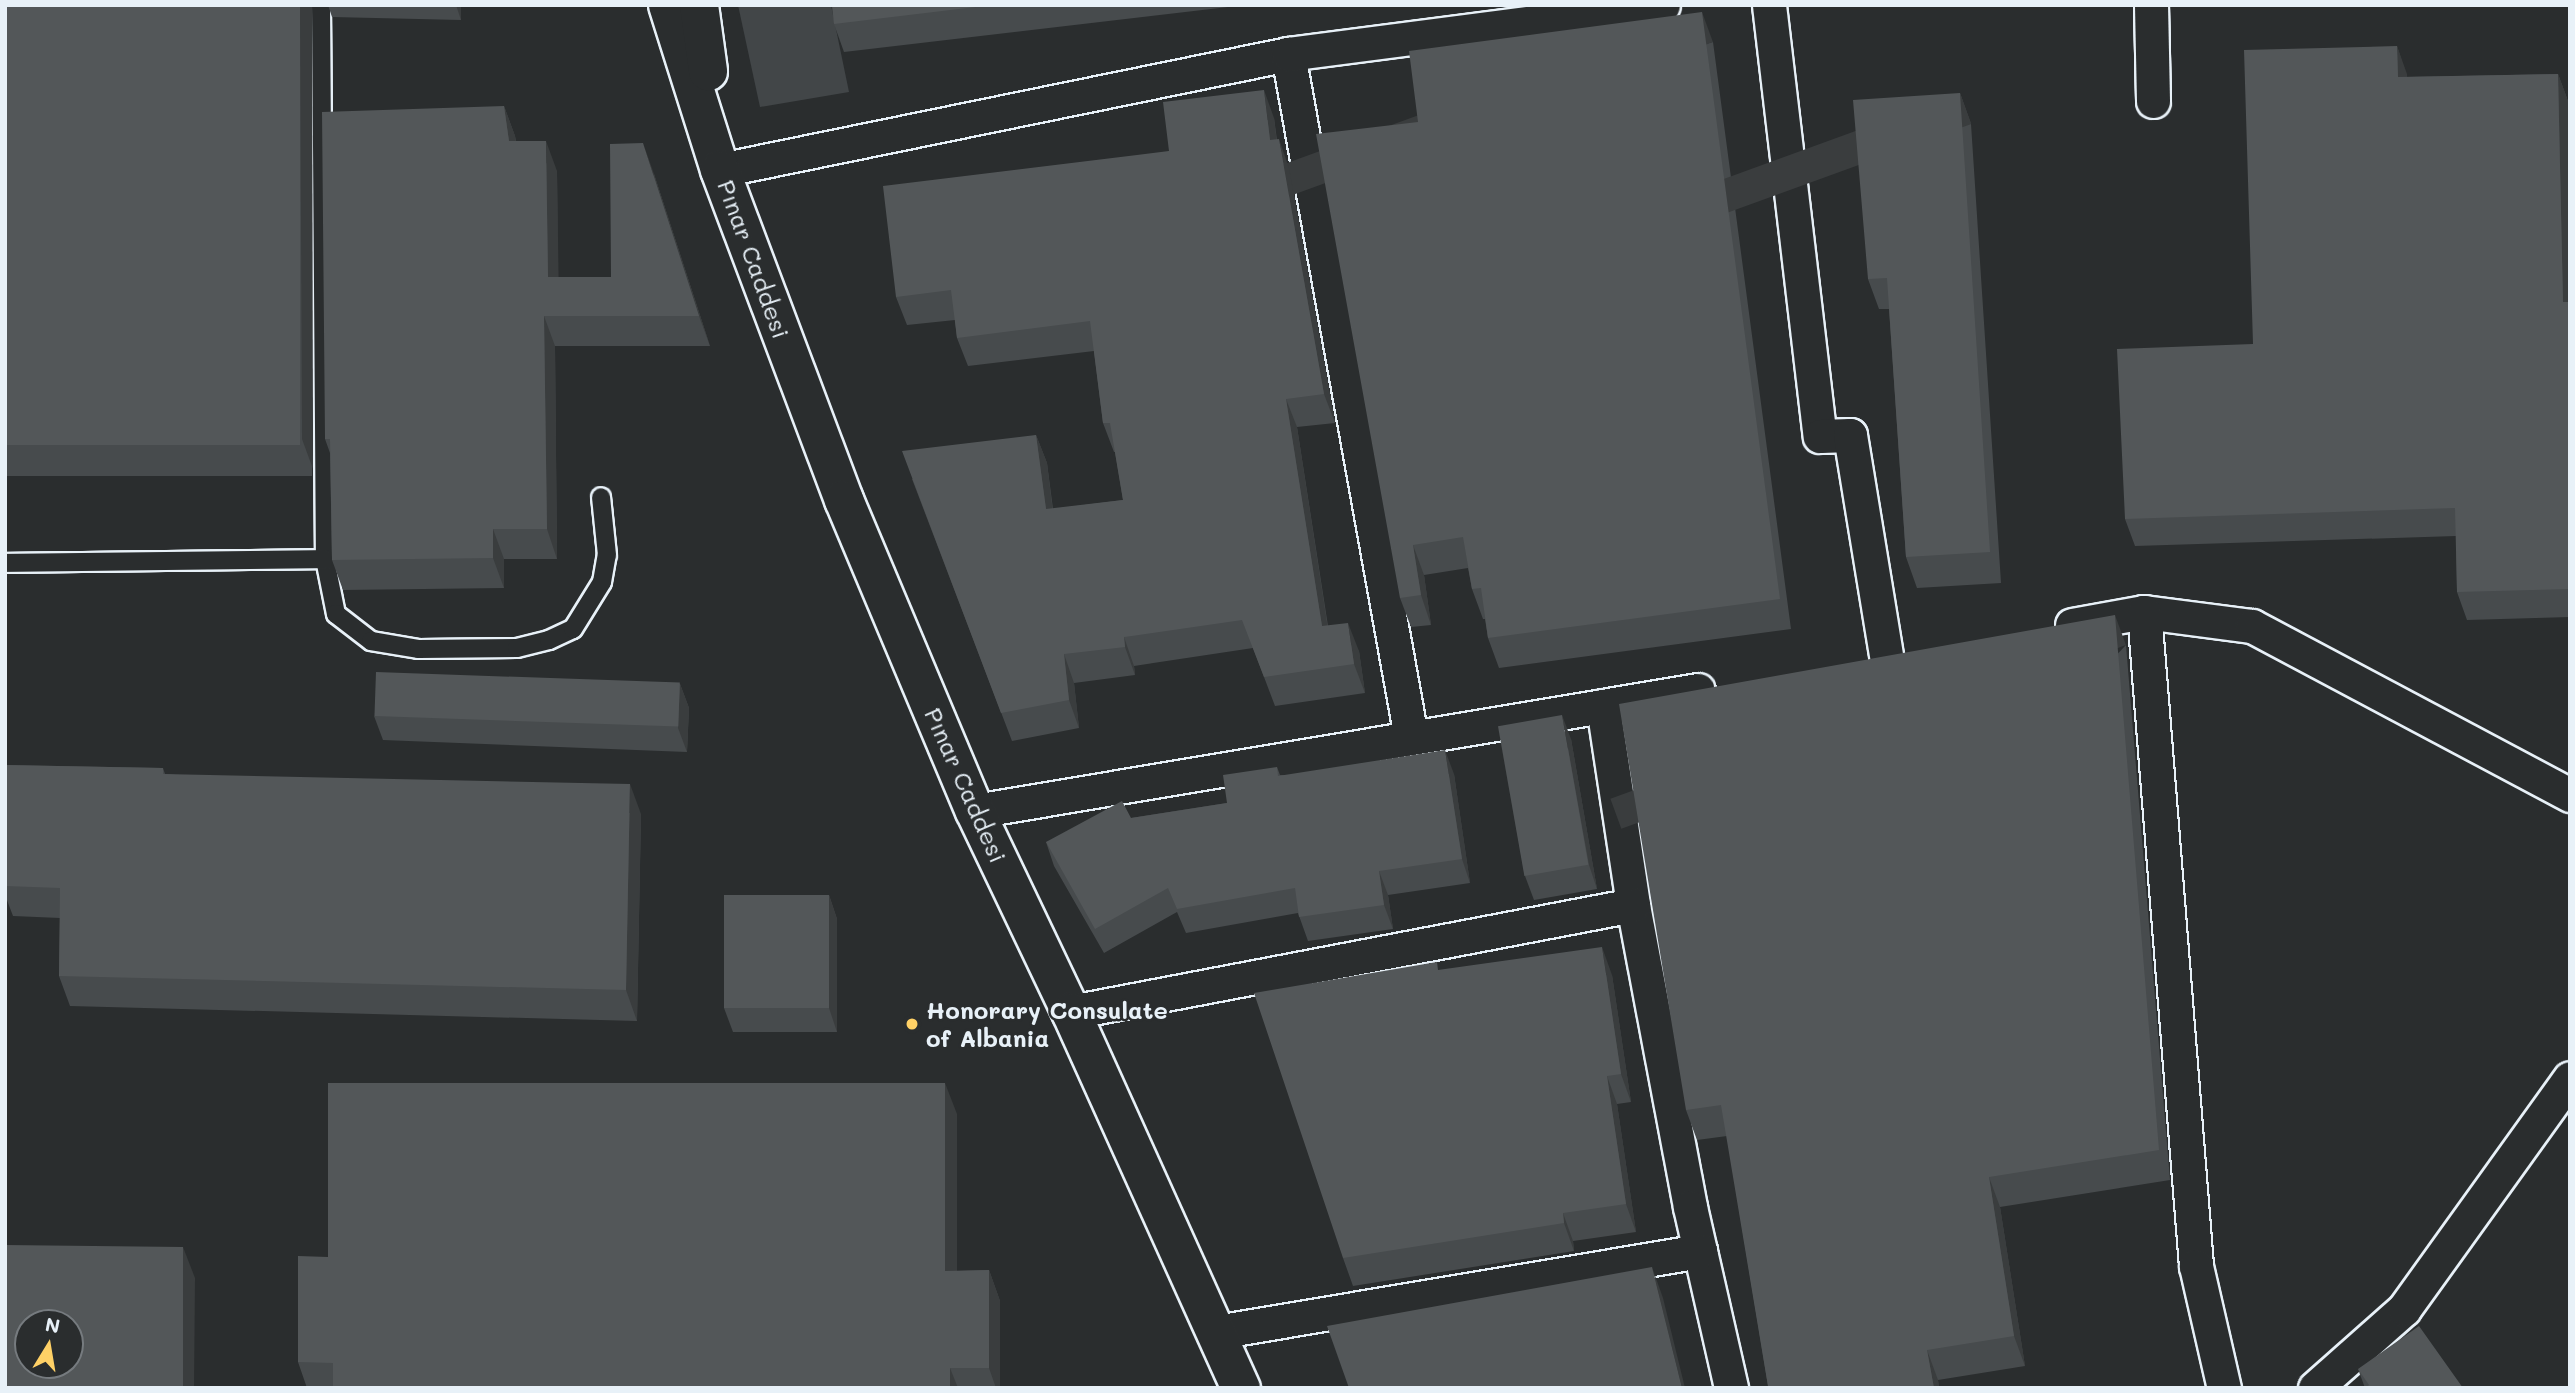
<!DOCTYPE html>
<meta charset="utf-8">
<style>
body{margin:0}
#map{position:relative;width:2575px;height:1393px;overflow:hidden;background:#2a2d2e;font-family:Mali,sans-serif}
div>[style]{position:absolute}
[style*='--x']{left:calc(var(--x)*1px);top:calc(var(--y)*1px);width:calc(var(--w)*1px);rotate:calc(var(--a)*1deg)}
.green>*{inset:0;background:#424648}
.roads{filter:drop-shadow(2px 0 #e8f1f8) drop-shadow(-2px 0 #e8f1f8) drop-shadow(0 2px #e8f1f8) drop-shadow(0 -2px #e8f1f8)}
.service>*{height:18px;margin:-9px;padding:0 9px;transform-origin:9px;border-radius:9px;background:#2a2d2e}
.minor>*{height:33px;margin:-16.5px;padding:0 16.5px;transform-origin:16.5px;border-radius:16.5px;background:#2a2d2e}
.secondary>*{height:38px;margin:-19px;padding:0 19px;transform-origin:19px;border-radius:19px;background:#2a2d2e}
.wall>*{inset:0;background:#474b4d;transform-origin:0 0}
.shaded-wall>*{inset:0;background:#3a3d3e;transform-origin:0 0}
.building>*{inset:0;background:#535759;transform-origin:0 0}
.dots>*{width:19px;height:19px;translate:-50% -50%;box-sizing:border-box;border:4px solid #2a2d2e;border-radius:50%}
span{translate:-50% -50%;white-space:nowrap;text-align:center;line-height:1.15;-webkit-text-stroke:5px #2a2d2e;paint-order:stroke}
.street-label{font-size:24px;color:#e8f1f8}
.poi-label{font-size:24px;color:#e8f1f8;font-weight:700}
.left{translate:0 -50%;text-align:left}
.frame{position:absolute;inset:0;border:7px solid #e8f1f8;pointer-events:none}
.north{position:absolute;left:14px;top:1309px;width:70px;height:70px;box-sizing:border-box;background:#2a2d2e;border:2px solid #767b7f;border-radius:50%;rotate:11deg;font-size:19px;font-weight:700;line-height:28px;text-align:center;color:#e8f1f8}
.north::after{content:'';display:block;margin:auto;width:24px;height:32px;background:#ffd166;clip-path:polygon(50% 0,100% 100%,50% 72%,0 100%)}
</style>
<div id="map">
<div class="green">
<i style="clip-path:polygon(738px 5px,831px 5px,849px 92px,760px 107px)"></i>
</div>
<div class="roads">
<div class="service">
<i style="--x:321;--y:5;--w:554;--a:89.59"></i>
<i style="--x:325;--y:559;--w:56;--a:78.7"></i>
<i style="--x:336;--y:614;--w:44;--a:37.6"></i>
<i style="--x:371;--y:641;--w:49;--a:9.5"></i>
<i style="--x:419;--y:649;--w:98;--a:-0.6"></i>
<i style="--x:517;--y:648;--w:33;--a:-14"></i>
<i style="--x:549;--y:640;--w:26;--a:-25"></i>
<i style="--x:573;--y:629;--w:55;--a:-58.3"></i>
<i style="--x:602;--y:582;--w:27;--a:-80"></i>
<i style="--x:607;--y:555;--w:58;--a:-95.9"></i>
<i style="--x:5;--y:563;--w:320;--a:-0.7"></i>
</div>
<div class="minor">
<i style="--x:1769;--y:5;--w:434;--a:83.3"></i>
<i style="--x:1820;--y:436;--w:30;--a:-2"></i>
<i style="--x:1850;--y:435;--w:228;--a:80.7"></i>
<i style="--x:2151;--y:5;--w:96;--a:88.8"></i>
<i style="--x:1288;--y:54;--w:694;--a:79.79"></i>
<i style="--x:720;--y:170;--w:580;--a:-11.54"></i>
<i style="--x:1288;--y:54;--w:378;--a:-7.4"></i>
<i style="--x:2144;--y:612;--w:109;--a:7.4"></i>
<i style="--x:2252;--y:626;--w:360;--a:28"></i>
<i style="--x:2072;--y:625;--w:73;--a:-10.2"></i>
<i style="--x:2144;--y:612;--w:656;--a:85.45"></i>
<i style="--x:2196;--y:1266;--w:125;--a:77.1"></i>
<i style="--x:1603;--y:706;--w:201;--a:81.4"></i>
<i style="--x:1633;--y:905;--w:307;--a:79.3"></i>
<i style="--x:1690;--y:1207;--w:186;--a:77.2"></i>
<i style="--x:975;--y:811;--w:733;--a:-9.5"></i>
<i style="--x:1071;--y:1012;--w:572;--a:-10.78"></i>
<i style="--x:1216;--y:1332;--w:491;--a:-9.5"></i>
<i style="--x:2315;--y:1388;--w:119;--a:-41.6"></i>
<i style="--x:2404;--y:1309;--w:284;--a:-54.3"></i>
</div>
<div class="secondary">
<i style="--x:668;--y:5;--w:173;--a:72.5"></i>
<i style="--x:720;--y:170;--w:353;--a:69.4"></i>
<i style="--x:844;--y:500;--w:337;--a:67.2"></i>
<i style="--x:975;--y:811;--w:223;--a:64.5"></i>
<i style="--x:1071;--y:1012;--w:413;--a:65.7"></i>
<i style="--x:699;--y:5;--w:67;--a:82.2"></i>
</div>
</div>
<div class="wall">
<i style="left:5px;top:5px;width:307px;height:471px"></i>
<i style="clip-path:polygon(328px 5px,461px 5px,461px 20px,332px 17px)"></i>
<i style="clip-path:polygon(832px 5px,1245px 5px,844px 52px,834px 24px)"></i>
<i style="clip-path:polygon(1713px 42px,1791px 629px,1499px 668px,1488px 638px,1485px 619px,1483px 619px,1472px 589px,1468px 568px,1424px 575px,1431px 625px,1411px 627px,1400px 598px,1418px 122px)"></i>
<i style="clip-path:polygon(2397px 46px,2407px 77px,2558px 74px,2568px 101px,2570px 172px,2570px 617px,2467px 620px,2457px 592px,2456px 536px,2135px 546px,2125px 519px,2253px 344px)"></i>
<i style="clip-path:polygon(1960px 93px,1971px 124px,2001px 583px,1917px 588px,1906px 557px,1889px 309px,1879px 309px,1868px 279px)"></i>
<i style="clip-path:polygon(504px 106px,515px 136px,516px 141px,557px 171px,558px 277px,611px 277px,654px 174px,710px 346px,555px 346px,557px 559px,504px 559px,504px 588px,343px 590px,332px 560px,330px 453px,325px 439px)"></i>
<i style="clip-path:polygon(1274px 118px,1277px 140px,1289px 168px,1335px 423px,1297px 427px,1328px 626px,1359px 651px,1365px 693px,1275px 706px,1253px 648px,1134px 666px,1135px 675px,1074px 683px,1079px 728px,1012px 741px,912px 479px,1036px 435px,1047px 463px,1053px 509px,1123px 500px,1115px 452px,1114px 452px,1103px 423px,1094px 351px,968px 366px,957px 338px,955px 320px,907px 325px,896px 297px,1169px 151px)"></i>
<i style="clip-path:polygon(2126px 645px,2170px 1180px,2000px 1207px,2025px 1366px,1938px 1380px,1939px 1388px,1760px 1388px,1768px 1386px,1727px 1136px,1697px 1140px,1686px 1110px)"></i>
<i style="clip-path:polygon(680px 684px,689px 708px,687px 752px,383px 740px,374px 716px)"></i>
<i style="clip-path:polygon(1571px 739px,1597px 889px,1534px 900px,1525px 876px)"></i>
<i style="clip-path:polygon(5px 765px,163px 768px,165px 774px,641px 814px,637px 1021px,70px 1006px,59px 976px,60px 918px,13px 916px,5px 895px)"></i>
<i style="clip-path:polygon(1277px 767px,1280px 775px,1454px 774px,1470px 883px,1388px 895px,1393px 929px,1308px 941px,1298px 913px,1186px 933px,1177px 912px,1104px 953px,1054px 866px,1046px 842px,1131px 818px,1227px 803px)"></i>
<i style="clip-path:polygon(829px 895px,837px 919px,837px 1032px,733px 1032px,724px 1008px)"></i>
<i style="clip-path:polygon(1440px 970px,1612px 975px,1631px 1102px,1617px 1104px,1636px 1232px,1573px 1241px,1574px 1251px,1353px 1286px,1343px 1258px)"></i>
<i style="clip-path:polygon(957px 1114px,957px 1271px,989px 1270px,1000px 1301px,1000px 1388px,307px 1388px,298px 1362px,328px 1257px)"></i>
<i style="clip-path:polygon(2358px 1369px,2463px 1388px,2365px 1388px)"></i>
</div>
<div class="shaded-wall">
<i style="clip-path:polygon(300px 5px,312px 5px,313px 469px,302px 439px)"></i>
<i style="clip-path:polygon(456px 5px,461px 5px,461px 20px)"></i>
<i style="left:1702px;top:12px;width:32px;height:592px;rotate:70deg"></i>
<i style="clip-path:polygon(2397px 46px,2407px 74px,2408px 104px,2398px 77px)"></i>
<i style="clip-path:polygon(2558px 74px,2568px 101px,2570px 172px,2570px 320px,2563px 302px)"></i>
<i style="clip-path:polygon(1264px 90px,1274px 118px,1280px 169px,1270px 140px)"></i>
<i style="left:1960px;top:93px;width:33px;height:460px;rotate:70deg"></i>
<i style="clip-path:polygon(504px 106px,515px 136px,520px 171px,509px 141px)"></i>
<i style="clip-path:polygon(1279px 139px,1289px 168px,1335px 423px,1324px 394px)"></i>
<i style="clip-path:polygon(546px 141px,557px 171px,559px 307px,548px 277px)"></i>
<i style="clip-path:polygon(643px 143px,654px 174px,710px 346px,699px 316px)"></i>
<i style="clip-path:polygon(544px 316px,555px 346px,557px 559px,547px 529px)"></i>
<i style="clip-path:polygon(1286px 399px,1297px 427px,1332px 655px,1322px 626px)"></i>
<i style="clip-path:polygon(1036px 435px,1047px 463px,1056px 538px,1046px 509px)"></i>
<i style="clip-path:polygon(493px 529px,504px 559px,504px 588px,493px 558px)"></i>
<i style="clip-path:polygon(1413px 545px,1424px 575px,1431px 625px,1421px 595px)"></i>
<i style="left:2115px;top:615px;width:32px;height:537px;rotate:70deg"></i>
<i style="clip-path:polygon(1348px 623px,1359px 651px,1365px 693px,1354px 664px)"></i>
<i style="clip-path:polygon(1124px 637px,1134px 666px,1135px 675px,1125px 647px)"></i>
<i style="clip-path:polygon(1064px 654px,1074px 683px,1079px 728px,1069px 700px)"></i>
<i style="clip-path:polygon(680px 684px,689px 708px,687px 752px,678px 728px)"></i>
<i style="clip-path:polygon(1562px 715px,1571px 739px,1597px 889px,1589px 865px)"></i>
<i style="clip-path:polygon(1445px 750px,1454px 774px,1470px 883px,1462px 859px)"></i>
<i style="clip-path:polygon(630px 784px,641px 814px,637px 1021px,626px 990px)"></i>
<i style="clip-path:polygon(1379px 871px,1388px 895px,1393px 929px,1384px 905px)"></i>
<i style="clip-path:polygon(829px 895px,837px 919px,837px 1032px,829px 1008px)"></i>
<i style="clip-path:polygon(1602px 947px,1612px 975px,1631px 1102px,1621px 1074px)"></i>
<i style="clip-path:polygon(1607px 1076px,1617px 1104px,1636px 1232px,1626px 1204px)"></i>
<i style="clip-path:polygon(945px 1083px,957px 1114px,957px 1302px,945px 1271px)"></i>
<i style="clip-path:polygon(1989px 1177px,2000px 1207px,2025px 1366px,2014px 1336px)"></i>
<i style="clip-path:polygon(1563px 1213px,1573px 1241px,1574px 1251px,1564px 1223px)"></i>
<i style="clip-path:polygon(183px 1247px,195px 1278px,194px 1388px,183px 1388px)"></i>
<i style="clip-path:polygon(1652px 1267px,1663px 1298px,1685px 1388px,1682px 1388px)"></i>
<i style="clip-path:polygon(989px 1270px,1000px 1301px,1000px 1388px,996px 1388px,989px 1368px)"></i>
<i style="clip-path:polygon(1927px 1350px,1938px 1380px,1939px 1388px,1934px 1388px)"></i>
<i style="clip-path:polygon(950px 1368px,958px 1388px,950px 1388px)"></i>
</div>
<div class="building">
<i style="left:5px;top:5px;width:295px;height:440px"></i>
<i style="clip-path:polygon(832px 5px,992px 5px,834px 24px)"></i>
<i style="clip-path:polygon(1702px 12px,1780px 599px,1488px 638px,1481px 588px,1472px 589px,1463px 537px,1413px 545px,1421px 595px,1400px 598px,1316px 134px,1418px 122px,1409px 51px)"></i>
<i style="clip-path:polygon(2397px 46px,2398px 77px,2558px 74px,2563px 302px,2570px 302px,2570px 589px,2457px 592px,2455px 508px,2125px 519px,2117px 349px,2253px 344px,2244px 50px)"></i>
<i style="clip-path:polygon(1264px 90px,1270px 140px,1279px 139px,1324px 394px,1286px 399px,1322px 626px,1348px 623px,1354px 664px,1264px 677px,1242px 620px,1124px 637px,1125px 647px,1064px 654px,1069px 700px,1001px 713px,902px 451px,1036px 435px,1046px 509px,1123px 500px,1110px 423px,1103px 423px,1090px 321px,957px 338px,951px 290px,896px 297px,883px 186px,1169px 151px,1163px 102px)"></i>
<i style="clip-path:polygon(1960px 93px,1990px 552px,1906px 557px,1887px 278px,1868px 279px,1853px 100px)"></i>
<i style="clip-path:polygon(504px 106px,509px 141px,546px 141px,548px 277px,611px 277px,610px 144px,643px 143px,699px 316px,544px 316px,547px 529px,493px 529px,493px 558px,332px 560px,330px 439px,325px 439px,322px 112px)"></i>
<i style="clip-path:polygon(2115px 615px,2159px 1150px,1989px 1177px,2014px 1336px,1927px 1350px,1934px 1388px,1760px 1388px,1768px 1386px,1721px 1105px,1686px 1110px,1619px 704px)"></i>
<i style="left:376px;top:672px;width:304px;height:44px;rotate:2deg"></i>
<i style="left:1562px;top:715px;width:152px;height:65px;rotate:80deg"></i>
<i style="clip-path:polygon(1445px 750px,1462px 859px,1379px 871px,1384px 905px,1299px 917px,1295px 888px,1177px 909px,1168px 888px,1095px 929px,1046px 842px,1122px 801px,1131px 818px,1227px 803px,1223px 775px,1277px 767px,1278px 776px)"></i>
<i style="clip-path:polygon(5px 765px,163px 768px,163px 774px,630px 784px,626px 990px,59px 976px,60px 888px,5px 886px)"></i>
<i style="left:724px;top:895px;width:105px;height:113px"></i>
<i style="clip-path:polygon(1602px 947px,1621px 1074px,1607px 1076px,1626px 1204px,1563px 1213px,1564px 1223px,1343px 1258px,1254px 993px,1437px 962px,1438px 970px)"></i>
<i style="clip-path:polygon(328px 1083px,945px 1083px,945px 1271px,989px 1270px,989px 1368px,950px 1368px,950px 1388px,333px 1388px,333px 1363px,298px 1362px,298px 1256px,328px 1257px)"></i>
<i style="clip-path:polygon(evenodd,5px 1245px,183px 1247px,183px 1388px,5px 1388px,5px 1245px,28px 1323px,70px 1323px,70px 1365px,28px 1365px,28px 1323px)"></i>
<i style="clip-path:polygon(1652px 1267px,1682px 1388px,1349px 1388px,1327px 1326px)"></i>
<i style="clip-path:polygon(2419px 1326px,2463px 1388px,2365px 1388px,2369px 1385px,2358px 1369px)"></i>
</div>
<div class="dots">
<i style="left:912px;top:1024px;background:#ffd166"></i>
</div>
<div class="street-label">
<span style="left:754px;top:259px;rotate:70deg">Pınar Caddesi</span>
<span style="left:966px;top:785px;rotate:66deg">Pınar Caddesi</span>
</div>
<div class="poi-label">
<span class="left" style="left:926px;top:1024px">Honorary Consulate<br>of Albania</span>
</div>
<div class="frame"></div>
<div class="north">N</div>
</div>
